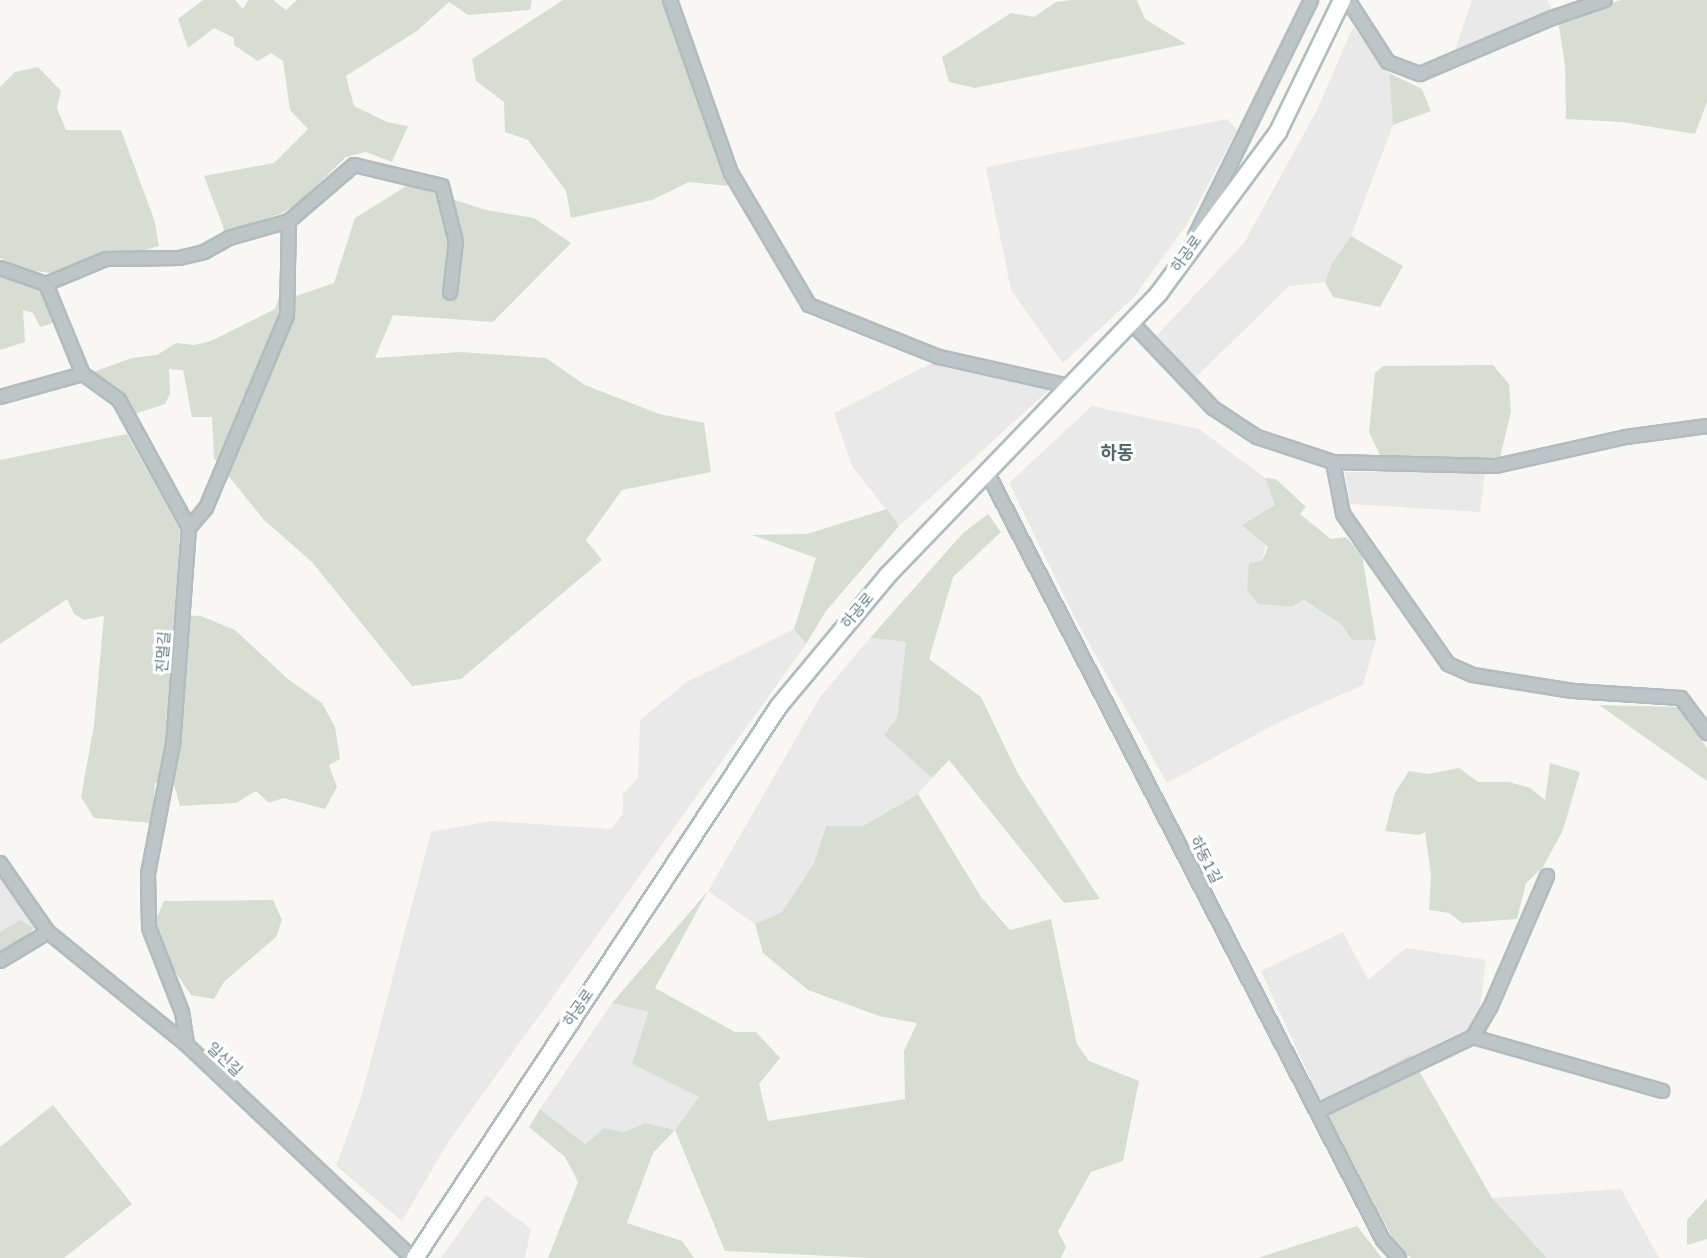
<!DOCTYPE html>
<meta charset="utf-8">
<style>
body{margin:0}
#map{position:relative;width:1707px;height:1258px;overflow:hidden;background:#f8f7f4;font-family:"Varela Round","Noto Sans KR",sans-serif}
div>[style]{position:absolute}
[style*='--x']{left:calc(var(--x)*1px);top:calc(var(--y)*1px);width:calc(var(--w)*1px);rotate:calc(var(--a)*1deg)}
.built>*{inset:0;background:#e8e9e8}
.green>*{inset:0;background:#d8ddd3}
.roads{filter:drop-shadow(2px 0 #b2bbbe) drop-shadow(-2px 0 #b2bbbe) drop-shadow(0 2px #b2bbbe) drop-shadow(0 -2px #b2bbbe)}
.minor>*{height:12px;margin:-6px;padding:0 6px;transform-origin:6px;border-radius:6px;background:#bdc5c7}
.secondary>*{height:16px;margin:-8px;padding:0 8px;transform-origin:8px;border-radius:8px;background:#fff}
span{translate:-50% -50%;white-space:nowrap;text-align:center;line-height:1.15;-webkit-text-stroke:6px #fff;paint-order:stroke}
.street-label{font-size:15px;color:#607a82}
.quarter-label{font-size:18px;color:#53666c;font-weight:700}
</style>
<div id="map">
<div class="built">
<i style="clip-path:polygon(1472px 0,1547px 0,1552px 10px,1455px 50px)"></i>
<i style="clip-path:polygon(1353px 27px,1389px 73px,1393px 125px,1351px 236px,1331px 265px,1325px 282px,1289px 286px,1195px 378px,1157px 335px,1244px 243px,1317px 110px)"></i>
<i style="clip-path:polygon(1227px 119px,1237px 130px,1187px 224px,1134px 297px,1063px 363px,1011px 290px,986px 167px)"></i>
<i style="clip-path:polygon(936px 361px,1051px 388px,899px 526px,852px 466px,834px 413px)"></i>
<i style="clip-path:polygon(1092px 406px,1199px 429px,1265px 478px,1275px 505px,1262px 561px,1258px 604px,1291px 607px,1304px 600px,1342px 625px,1352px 640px,1376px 640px,1363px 685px,1277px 723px,1167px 783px,1075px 618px,1009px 483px)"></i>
<i style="clip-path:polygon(1345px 472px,1485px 472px,1480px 512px,1350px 504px)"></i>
<i style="clip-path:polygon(794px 629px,806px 644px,447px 1144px,402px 1221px,336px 1166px,361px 1098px,431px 832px,491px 821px,611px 829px,623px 814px,623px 794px,638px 778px,640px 720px,687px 682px)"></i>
<i style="clip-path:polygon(870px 638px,906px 642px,897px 718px,884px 735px,932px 778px,918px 794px,863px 826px,826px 826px,814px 863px,782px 912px,755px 924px,708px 891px,820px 697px)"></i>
<i style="clip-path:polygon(0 876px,34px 928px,20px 920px,0 932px)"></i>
<i style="clip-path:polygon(1343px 932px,1368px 980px,1406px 948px,1486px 960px,1479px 1014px,1469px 1031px,1322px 1104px,1261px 971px)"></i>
<i style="clip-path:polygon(612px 1003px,648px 1012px,632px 1064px,700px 1097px,675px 1130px,645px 1123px,623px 1132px,604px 1128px,585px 1144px,540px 1109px)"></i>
<i style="clip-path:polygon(1621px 1189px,1659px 1258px,1547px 1258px,1492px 1198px)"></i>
<i style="clip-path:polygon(486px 1195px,531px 1229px,525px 1258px,441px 1258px)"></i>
</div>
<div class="green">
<i style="clip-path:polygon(203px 0,235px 0,243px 9px,248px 0,273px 0,286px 10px,297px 0,532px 0,530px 10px,468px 15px,449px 2px,417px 31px,346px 76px,354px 106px,387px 122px,408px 126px,392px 162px,366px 152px,346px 157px,302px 200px,283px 213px,225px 232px,204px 176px,274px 163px,308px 129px,290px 110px,283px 61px,271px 53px,258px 61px,234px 45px,234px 38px,214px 28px,188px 48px,178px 19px)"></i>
<i style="clip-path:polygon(563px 0,663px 0,728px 186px,689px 182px,652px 200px,571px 218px,566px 191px,528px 140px,505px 132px,504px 102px,476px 81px,472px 59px)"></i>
<i style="clip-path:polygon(1072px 0,1137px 0,1145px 19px,1186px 44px,975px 88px,949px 82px,942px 57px,1011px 13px,1034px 17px,1056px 2px)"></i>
<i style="clip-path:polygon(1621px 0,1707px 0,1707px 102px,1695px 134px,1621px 122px,1566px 119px,1565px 65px,1558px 20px)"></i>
<i style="clip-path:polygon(38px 67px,61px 91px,57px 108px,66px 130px,121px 130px,154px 219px,159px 246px,58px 274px,36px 271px,53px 323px,40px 327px,33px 313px,23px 310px,25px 342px,0 350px,0 273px,7px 275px,11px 263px,0 258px,0 87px,15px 72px)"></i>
<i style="clip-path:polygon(1389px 73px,1422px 89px,1431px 111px,1393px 125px)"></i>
<i style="clip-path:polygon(408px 185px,486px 210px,534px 218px,571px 243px,493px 322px,393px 315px,375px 358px,461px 352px,546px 358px,585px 385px,659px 414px,704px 423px,711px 472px,622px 490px,586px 540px,602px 560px,461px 679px,412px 686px,312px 562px,264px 520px,214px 458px,212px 417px,192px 417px,183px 370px,169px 369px,170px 394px,165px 404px,135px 414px,128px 399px,93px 372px,132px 358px,157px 355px,176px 343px,194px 345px,211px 341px,275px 309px,280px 293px,293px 297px,334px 283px,355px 218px)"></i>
<i style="clip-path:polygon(1351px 236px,1403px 266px,1380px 307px,1333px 297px,1325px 282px,1331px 265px)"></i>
<i style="clip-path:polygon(1493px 365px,1509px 384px,1511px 412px,1500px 457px,1454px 460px,1380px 455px,1369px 432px,1375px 373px,1383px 366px)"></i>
<i style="clip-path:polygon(127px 434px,180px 530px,175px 615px,201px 616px,235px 630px,289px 680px,322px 703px,335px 727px,340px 759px,329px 765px,337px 787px,325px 809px,283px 798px,269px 803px,256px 791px,236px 803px,180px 806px,174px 785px,155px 783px,152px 823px,94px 818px,81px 797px,94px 725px,104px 616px,84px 620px,74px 614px,67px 599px,0 644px,0 460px)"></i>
<i style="clip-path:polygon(1265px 478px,1276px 479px,1306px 507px,1300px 514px,1331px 539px,1346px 537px,1362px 555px,1376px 640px,1352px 640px,1342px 625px,1304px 600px,1291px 607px,1258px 604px,1247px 590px,1249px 563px,1262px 561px,1268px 547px,1242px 525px,1275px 505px)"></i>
<i style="clip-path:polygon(887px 509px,899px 526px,826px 611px,806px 644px,794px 629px,816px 558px,752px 535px,807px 534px)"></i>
<i style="clip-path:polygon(988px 514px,1001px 532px,953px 577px,929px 659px,981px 697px,1018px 774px,1100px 899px,1064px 903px,949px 760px,932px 778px,884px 735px,897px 718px,906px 642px,870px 638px,963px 533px)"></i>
<i style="clip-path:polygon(1599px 705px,1678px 707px,1707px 748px,1707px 781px)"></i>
<i style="clip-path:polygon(1550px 763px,1580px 772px,1563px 830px,1543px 867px,1526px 883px,1517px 919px,1462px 923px,1449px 913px,1429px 910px,1431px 875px,1425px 832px,1419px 835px,1385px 831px,1395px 793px,1409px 771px,1428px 774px,1459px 768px,1478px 782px,1509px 782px,1530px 788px,1545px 800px)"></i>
<i style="clip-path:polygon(918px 794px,981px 897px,1010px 930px,1051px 919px,1077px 1044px,1089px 1061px,1139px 1081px,1123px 1161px,1091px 1172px,1058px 1231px,1066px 1247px,1061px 1258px,873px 1258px,725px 1251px,675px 1130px,653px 1153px,627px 1223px,682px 1241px,694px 1258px,548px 1258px,578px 1182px,565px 1157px,529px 1127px,540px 1109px,585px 1144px,604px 1128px,623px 1132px,645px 1123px,675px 1130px,699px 1097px,632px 1064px,648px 1012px,612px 1003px,708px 891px,655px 988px,735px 1032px,756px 1032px,780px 1058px,759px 1084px,768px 1121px,905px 1099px,904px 1051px,917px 1023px,879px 1016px,808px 990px,763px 953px,755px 924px,782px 912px,814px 863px,826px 826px,863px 826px)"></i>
<i style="clip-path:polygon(273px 900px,282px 920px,276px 937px,224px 982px,214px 999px,191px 995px,174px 970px,155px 921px,164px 901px)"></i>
<i style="clip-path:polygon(20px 920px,34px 928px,24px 940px,0 954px,0 932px)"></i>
<i style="clip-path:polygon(1410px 1055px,1492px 1198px,1547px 1258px,1411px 1258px,1393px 1239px,1322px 1104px)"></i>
<i style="clip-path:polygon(53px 1105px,132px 1204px,64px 1258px,0 1258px,0 1147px)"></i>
<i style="clip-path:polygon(1707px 1198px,1707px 1239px,1687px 1245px,1687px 1220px)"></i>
<i style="clip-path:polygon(1357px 1226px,1382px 1258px,1258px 1258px)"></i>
</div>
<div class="roads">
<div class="minor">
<i style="--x:670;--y:0;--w:183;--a:70.6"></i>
<i style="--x:731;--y:173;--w:153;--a:59.4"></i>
<i style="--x:809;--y:305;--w:140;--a:21.8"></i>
<i style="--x:939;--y:357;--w:133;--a:12.6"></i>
<i style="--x:1348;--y:0;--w:74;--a:57.2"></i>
<i style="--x:1388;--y:62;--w:34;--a:21"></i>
<i style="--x:1420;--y:74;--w:143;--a:-23"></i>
<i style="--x:1552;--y:18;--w:56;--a:-18.8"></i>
<i style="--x:1195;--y:236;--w:263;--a:-63.8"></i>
<i style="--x:0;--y:268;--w:49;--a:19.2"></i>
<i style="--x:46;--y:284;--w:97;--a:67.7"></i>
<i style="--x:46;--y:284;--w:65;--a:-22.6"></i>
<i style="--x:106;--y:259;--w:73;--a:-0.8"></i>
<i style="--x:179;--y:258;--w:26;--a:-13"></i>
<i style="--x:204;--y:252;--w:29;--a:-29"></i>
<i style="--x:229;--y:238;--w:62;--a:-15.8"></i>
<i style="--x:1133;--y:324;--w:116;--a:46.4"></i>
<i style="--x:1213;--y:408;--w:53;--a:33.4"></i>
<i style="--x:1257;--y:437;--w:80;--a:18.2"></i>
<i style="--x:1333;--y:462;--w:163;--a:1.4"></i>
<i style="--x:1496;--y:466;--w:133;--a:-12.6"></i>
<i style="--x:1626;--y:437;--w:82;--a:-7.7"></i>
<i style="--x:0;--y:397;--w:86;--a:-15.5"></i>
<i style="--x:83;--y:374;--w:44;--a:35.8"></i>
<i style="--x:119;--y:400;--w:146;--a:61.3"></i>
<i style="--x:189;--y:528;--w:217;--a:94.2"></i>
<i style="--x:173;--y:744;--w:132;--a:100.9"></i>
<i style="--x:148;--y:874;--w:54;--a:88.9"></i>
<i style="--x:149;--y:928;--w:90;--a:68.6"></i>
<i style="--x:182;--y:1012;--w:33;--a:81"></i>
<i style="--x:1333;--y:462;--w:53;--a:79.1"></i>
<i style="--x:1343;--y:514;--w:183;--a:55"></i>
<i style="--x:1448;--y:664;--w:27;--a:24"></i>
<i style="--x:1473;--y:675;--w:101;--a:9.1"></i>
<i style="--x:1573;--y:691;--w:108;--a:3.7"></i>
<i style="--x:1681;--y:698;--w:44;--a:53.4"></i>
<i style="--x:988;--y:474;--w:862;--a:62.72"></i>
<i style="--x:1383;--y:1240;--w:24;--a:48"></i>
<i style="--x:189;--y:528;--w:26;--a:-50"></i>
<i style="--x:206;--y:508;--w:209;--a:-67.2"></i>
<i style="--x:287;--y:315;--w:94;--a:-88.8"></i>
<i style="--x:289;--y:221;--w:86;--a:-40.7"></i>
<i style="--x:354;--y:165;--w:90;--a:13.4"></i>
<i style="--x:442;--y:186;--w:58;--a:76"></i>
<i style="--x:456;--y:242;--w:51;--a:96.7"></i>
<i style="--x:0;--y:863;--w:84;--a:55.2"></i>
<i style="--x:0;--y:961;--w:56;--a:-31.1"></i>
<i style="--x:48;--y:932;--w:179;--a:39.1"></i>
<i style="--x:187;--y:1045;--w:310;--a:43.4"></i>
<i style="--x:1473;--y:1037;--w:34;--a:-60"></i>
<i style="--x:1490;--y:1008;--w:144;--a:-66.6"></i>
<i style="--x:1318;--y:1111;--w:172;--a:-25.5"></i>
<i style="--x:1473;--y:1037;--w:197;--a:15.9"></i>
</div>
<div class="secondary">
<i style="--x:415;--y:1258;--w:661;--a:-56.6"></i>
<i style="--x:779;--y:706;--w:170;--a:-50.2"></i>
<i style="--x:888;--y:575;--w:391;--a:-46.1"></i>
<i style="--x:1159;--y:293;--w:200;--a:-53.5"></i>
<i style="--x:1278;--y:132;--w:147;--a:-64.1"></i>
</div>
</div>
<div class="street-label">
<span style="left:1187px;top:254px;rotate:-55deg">하공로</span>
<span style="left:858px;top:611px;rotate:-50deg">하공로</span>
<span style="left:164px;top:652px;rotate:-86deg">진멀길</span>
<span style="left:1205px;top:860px;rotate:63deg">하동1길</span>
<span style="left:579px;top:1008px;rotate:-56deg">하공로</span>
<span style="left:224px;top:1060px;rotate:43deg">일신길</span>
</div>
<div class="quarter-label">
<span style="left:1117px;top:453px">하동</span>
</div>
</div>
